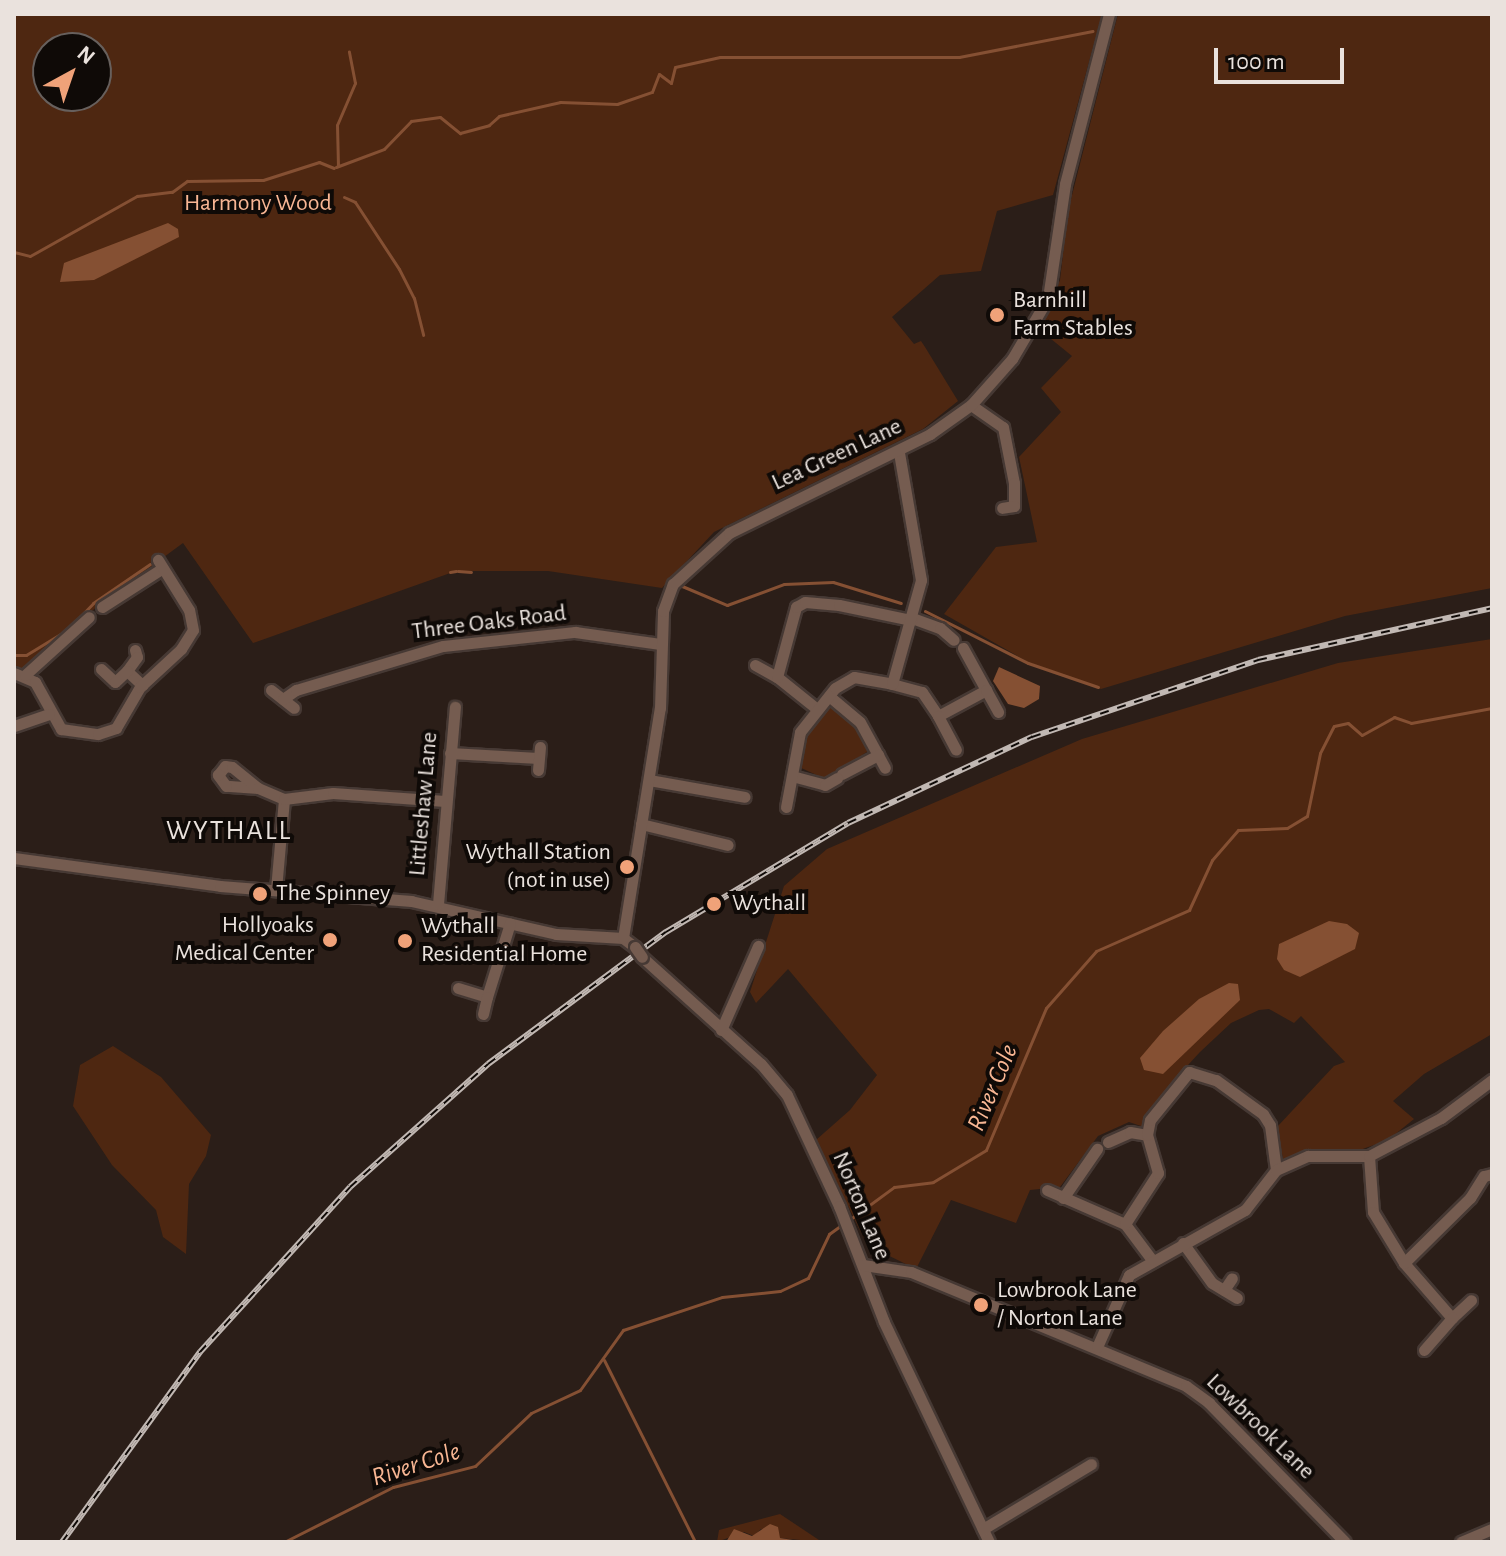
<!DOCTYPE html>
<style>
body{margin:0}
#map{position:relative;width:1506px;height:1556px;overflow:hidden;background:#2b1e18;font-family:"Alegreya Sans",sans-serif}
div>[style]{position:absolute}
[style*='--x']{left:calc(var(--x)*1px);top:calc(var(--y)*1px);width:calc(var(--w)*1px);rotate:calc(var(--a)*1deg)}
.green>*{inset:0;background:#4e2711}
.water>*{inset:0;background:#855033}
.stream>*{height:3px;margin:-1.5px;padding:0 1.5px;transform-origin:1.5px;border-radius:1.5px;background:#855033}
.roads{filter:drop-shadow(2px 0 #463934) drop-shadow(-2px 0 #463934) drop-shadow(0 2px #463934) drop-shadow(0 -2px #463934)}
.minor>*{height:11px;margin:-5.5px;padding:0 5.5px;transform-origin:5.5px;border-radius:5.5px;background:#755c50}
.rail>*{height:6px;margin-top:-3px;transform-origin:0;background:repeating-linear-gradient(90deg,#0f0a07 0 9px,#c1b8b3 0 18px);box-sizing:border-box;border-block:2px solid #c1b8b3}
.bridges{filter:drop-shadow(2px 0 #463934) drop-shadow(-2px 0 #463934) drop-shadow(0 2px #463934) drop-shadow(0 -2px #463934)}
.minor-bridge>*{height:11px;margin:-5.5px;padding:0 5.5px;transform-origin:5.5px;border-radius:5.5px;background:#755c50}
.dots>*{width:22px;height:22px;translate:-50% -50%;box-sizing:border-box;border:4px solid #0f0a07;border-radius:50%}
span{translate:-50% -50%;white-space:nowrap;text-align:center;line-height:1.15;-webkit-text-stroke:8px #0f0a07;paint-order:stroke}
.park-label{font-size:24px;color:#f9b694}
.poi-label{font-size:24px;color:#eae2dd}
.left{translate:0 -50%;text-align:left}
.right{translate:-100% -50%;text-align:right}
.street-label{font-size:24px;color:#eae2dd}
.water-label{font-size:26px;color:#f8b693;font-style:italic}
.quarter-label{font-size:28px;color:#eae2dd;letter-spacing:2px}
.frame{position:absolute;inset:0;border:16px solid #eae2dd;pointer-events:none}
.north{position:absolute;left:32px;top:32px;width:80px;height:80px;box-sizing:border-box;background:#0f0a07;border:2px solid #67605d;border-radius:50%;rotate:40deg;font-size:22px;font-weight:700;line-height:32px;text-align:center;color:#eae2dd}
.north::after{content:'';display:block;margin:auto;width:28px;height:36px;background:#f0a279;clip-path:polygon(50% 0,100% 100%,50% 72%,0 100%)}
.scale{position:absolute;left:1214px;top:48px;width:130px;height:36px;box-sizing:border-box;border:4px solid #eae2dd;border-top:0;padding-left:10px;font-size:24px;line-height:28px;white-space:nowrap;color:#eae2dd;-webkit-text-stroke:6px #0f0a07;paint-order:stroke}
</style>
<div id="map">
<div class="green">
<i style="clip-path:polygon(evenodd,14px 14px,1102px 14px,1053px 195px,997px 211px,981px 271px,940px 275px,892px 317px,914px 344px,921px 341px,925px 347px,958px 401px,923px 429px,714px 532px,662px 588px,548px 571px,456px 571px,253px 643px,183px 543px,100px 604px,24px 670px,14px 667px,14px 14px,48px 48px,96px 48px,96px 96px,48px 96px,48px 48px)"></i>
<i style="clip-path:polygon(1118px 14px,1492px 14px,1492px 588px,1345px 616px,1101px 689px,1028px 662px,944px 614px,996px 547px,1037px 542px,1019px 457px,1061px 412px,1041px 388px,1072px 356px,1040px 330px,1060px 280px,1068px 211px)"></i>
<i style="clip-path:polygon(1492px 639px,1492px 1034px,1424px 1074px,1393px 1101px,1414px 1119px,1388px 1140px,1357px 1151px,1329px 1149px,1283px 1159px,1277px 1127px,1334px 1066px,1345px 1062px,1301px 1016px,1294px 1023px,1269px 1009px,1259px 1010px,1231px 1023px,1200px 1052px,1177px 1077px,1144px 1127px,1129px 1122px,1098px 1136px,1060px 1187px,1030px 1190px,1016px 1223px,951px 1200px,916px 1269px,867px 1245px,816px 1140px,850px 1110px,877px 1075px,788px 969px,756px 1003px,750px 992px,784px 886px,827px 849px,1082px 739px,1338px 663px)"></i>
<i style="clip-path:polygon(830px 707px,856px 724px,870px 750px,825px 779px,797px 766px,803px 738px)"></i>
<i style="clip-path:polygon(113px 1046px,161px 1077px,211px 1135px,206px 1156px,189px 1184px,186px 1254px,163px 1237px,156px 1210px,112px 1165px,73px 1106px,80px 1065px)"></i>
<i style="clip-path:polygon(780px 1514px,822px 1542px,779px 1538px,761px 1529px,754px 1536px,744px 1532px,717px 1542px,719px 1530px)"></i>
</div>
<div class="water">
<i style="clip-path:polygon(168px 223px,178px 229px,179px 237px,94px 280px,60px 282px,64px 263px)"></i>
<i style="clip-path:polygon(999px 667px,1040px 686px,1039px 699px,1024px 708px,1008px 704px,993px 681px)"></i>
<i style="clip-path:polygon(1329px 921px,1347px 924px,1359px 933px,1355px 949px,1300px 977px,1284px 970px,1277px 959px,1279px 944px)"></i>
<i style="clip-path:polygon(1229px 983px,1238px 984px,1240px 1000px,1163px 1074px,1144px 1070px,1140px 1058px,1163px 1031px,1199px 999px)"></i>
<i style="clip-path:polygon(770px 1524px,778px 1527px,780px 1538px,806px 1542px,726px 1542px,734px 1529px,752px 1536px)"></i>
</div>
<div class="stream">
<i style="--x:338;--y:166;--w:41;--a:-91.4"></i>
<i style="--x:337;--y:125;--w:46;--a:-66.8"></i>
<i style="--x:355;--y:83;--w:32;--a:-101"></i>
<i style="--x:336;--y:167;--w:51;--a:-20.6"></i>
<i style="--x:384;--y:149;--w:39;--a:-46"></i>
<i style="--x:411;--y:121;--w:29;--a:-8"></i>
<i style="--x:440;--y:117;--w:26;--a:39"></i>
<i style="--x:460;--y:133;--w:30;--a:-15"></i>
<i style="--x:489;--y:125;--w:13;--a:-42"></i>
<i style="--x:499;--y:116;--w:63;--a:-12.9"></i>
<i style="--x:560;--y:102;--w:57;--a:2"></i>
<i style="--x:617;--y:104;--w:37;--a:-19"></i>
<i style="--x:652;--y:92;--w:19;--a:-69"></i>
<i style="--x:659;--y:74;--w:15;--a:37"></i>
<i style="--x:671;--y:83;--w:16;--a:-76"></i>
<i style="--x:675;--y:67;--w:46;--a:-12.5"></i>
<i style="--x:720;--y:57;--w:239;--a:0"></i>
<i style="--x:959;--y:57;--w:136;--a:-11"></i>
<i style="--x:344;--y:197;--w:12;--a:24"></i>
<i style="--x:355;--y:202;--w:80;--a:56.7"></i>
<i style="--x:399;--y:269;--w:33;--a:63"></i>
<i style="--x:414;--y:298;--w:38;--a:76"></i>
<i style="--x:14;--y:252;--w:16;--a:14"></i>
<i style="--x:30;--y:256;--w:123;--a:-29.3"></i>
<i style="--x:137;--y:196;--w:35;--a:-7"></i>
<i style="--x:172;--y:192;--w:19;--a:-36"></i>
<i style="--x:187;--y:181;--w:76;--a:-0.8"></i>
<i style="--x:263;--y:180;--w:59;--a:-17.8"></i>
<i style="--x:319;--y:162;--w:16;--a:22"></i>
<i style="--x:458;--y:571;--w:13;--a:4"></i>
<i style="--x:450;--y:572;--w:6;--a:-9"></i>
<i style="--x:682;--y:586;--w:49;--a:22.9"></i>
<i style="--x:727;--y:605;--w:61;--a:-20.2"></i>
<i style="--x:784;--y:584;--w:49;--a:-2.3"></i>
<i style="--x:833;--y:582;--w:71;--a:17.2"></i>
<i style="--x:925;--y:611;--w:115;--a:26.8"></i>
<i style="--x:1028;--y:663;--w:74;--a:18.9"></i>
<i style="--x:72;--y:625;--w:30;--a:-46"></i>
<i style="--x:93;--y:603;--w:69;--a:-34.4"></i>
<i style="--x:14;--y:655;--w:12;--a:0"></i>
<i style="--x:26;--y:655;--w:48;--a:-31.4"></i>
<i style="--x:849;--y:1220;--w:56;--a:-36.3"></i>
<i style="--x:894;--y:1187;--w:39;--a:-7"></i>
<i style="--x:933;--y:1182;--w:62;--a:-31.1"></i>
<i style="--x:986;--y:1150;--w:154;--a:-67.1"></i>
<i style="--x:1046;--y:1008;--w:76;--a:-48.7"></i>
<i style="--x:1096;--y:951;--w:102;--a:-23.8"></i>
<i style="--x:1189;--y:910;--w:55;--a:-65.3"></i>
<i style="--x:1212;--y:860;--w:40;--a:-49"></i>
<i style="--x:1238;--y:830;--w:49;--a:-2.3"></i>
<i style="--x:1287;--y:828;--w:23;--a:-31"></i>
<i style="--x:1307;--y:816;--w:64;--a:-78.3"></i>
<i style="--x:1320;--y:753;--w:30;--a:-63"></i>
<i style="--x:1334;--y:726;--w:14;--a:-12"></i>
<i style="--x:1348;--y:723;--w:18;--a:41"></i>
<i style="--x:1362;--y:735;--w:37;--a:-29"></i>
<i style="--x:1394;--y:717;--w:18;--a:19"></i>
<i style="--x:1411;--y:723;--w:82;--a:-10.5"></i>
<i style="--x:604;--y:1360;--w:203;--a:63.4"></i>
<i style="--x:284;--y:1542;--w:122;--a:-26.8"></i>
<i style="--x:393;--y:1487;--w:85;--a:-14.4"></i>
<i style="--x:475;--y:1466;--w:77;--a:-43.4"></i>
<i style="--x:531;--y:1413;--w:54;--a:-25.1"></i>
<i style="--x:580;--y:1390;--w:74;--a:-54.4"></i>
<i style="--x:623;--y:1330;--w:104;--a:-18.4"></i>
<i style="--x:722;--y:1297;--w:58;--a:-5.9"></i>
<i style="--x:780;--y:1291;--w:31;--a:-25"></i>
<i style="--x:808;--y:1278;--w:49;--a:-64.5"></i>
<i style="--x:829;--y:1234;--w:17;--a:-36"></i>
</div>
<div class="roads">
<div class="minor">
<i style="--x:971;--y:405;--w:39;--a:35"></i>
<i style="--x:1003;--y:427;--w:57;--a:78.9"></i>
<i style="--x:1014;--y:483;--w:23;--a:90"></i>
<i style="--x:1014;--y:506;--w:12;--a:171"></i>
<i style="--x:102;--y:607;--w:72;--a:-32.6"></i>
<i style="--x:912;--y:618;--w:30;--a:20"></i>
<i style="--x:940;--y:628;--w:18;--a:41"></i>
<i style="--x:135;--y:650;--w:7;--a:74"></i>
<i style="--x:137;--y:657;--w:17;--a:126"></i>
<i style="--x:127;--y:671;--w:21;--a:43"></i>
<i style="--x:755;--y:665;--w:25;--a:29"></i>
<i style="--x:101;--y:669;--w:19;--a:43"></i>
<i style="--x:115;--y:682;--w:16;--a:-43"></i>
<i style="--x:14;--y:673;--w:23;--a:23"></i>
<i style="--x:35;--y:682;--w:54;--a:61"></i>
<i style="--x:61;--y:729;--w:37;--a:8"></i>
<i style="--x:98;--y:734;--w:19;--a:-18"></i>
<i style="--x:116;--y:728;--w:48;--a:-59.7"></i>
<i style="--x:140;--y:687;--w:56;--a:-42.8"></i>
<i style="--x:181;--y:649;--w:22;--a:-58"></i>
<i style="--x:193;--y:630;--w:20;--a:-101"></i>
<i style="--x:189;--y:610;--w:59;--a:-121.8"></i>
<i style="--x:25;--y:675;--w:86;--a:-42.2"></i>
<i style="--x:892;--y:684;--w:31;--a:15"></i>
<i style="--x:922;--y:692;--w:29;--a:56"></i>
<i style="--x:938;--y:716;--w:55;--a:-28.4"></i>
<i style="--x:986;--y:690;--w:48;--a:-118.7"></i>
<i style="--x:271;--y:690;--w:29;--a:38"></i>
<i style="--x:986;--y:690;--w:25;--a:61"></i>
<i style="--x:829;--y:696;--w:40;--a:40"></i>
<i style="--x:860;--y:722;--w:52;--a:61.5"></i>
<i style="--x:283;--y:699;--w:16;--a:-35"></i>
<i style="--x:296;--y:690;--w:153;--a:-16.7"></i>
<i style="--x:443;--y:646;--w:133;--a:-6.1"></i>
<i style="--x:575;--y:632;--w:86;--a:8"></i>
<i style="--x:817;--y:709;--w:51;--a:-141.3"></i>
<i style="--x:777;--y:677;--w:73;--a:-74.8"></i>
<i style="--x:796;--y:607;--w:10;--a:-29"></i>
<i style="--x:805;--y:602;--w:34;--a:5"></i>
<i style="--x:839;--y:605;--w:74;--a:11.8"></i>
<i style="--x:938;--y:716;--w:38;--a:62"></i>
<i style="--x:14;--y:726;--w:37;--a:-19"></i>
<i style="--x:450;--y:753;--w:88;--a:3.3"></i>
<i style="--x:538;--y:770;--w:23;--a:-85"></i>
<i style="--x:842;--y:774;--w:41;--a:-27.8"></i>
<i style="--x:792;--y:776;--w:34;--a:15"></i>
<i style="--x:825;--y:785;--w:14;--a:-30"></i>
<i style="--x:649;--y:780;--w:97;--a:10"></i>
<i style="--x:258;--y:788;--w:32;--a:-176"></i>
<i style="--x:226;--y:786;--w:14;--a:-126"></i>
<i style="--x:218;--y:775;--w:11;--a:-52"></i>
<i style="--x:225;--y:766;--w:7;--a:8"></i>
<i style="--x:232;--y:767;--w:33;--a:39"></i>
<i style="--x:258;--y:788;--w:28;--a:23"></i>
<i style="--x:786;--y:807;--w:76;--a:-79.4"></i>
<i style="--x:800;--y:732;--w:56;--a:-51.5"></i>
<i style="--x:835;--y:688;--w:22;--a:-30"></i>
<i style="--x:854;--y:677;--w:39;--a:10"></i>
<i style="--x:892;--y:684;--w:108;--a:-74.4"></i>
<i style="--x:921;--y:580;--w:129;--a:-99.8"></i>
<i style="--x:641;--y:824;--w:89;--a:13.6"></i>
<i style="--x:14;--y:858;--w:208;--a:7.7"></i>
<i style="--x:220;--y:886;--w:192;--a:4.5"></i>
<i style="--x:411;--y:901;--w:149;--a:12.8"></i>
<i style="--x:556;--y:934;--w:67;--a:3.4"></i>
<i style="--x:623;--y:938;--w:15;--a:37"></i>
<i style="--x:276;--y:889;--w:90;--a:-84.9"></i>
<i style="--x:284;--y:799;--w:49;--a:-7"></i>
<i style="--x:333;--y:793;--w:112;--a:4.1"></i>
<i style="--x:438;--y:904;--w:198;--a:-85.1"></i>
<i style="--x:623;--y:938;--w:233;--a:-80.9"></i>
<i style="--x:660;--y:708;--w:97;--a:-88.2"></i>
<i style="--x:663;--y:611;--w:29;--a:-70"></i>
<i style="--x:673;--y:584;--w:76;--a:-42.3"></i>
<i style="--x:729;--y:533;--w:224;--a:-26.2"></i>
<i style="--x:930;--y:434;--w:50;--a:-35.3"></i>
<i style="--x:971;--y:405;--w:62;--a:-48.3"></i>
<i style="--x:1012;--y:359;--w:71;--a:-59.5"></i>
<i style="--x:1048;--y:298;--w:115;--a:-81.5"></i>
<i style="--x:1065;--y:184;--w:176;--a:-75.5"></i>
<i style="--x:642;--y:957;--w:160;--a:42"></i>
<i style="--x:761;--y:1064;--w:40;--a:50"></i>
<i style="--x:787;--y:1095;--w:123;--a:64.9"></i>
<i style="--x:839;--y:1206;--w:124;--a:68.8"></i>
<i style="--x:884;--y:1322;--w:244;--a:64.5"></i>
<i style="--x:458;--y:988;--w:30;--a:17"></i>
<i style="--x:487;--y:997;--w:77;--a:-72.7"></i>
<i style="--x:483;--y:1014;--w:17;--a:-77"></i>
<i style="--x:721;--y:1030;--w:92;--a:-66.2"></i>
<i style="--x:1108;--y:1142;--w:24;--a:-24"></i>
<i style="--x:1130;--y:1132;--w:17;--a:10"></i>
<i style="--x:1369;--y:1156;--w:56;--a:85.9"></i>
<i style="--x:1373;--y:1212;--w:60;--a:58.7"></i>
<i style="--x:1404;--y:1263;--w:73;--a:48.9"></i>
<i style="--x:1452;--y:1318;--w:26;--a:-43"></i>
<i style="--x:1047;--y:1190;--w:85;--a:23.6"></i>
<i style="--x:1125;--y:1224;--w:45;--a:53.1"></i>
<i style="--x:1063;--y:1198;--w:60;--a:-55.2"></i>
<i style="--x:1125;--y:1224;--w:61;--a:-57.1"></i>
<i style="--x:1158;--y:1173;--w:40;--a:-106"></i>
<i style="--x:1147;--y:1135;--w:15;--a:-79"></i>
<i style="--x:1150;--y:1120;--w:62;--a:-50.9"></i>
<i style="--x:1189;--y:1072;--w:28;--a:17"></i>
<i style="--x:1216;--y:1080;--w:58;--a:35.9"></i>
<i style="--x:1263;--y:1114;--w:13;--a:58"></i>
<i style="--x:1270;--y:1125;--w:45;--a:82.4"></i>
<i style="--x:1183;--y:1243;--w:49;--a:54.1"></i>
<i style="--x:1212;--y:1283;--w:29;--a:31"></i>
<i style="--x:1404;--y:1263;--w:93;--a:-44.6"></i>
<i style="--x:1470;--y:1198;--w:26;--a:-58"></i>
<i style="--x:1484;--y:1176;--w:8;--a:-14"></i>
<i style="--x:863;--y:1265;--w:49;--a:8.3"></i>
<i style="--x:911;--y:1272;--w:298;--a:22.5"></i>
<i style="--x:1186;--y:1386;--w:29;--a:36"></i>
<i style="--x:1209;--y:1403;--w:194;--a:45.6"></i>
<i style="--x:1224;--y:1290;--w:14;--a:-56"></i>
<i style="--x:1097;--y:1347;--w:79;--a:-66"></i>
<i style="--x:1129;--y:1275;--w:133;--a:-29.3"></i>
<i style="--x:1245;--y:1210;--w:51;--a:-52.2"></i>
<i style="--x:1276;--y:1170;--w:35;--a:-24"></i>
<i style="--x:1308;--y:1156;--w:61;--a:0"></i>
<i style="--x:1369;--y:1156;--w:81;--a:-27.8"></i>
<i style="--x:1441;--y:1118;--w:64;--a:-36.7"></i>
<i style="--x:1424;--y:1350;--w:43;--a:-48.8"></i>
<i style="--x:983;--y:1529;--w:126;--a:-31"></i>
<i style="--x:1461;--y:1542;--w:34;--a:-23"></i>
</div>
</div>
<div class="rail">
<i style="--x:62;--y:1542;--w:235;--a:-54"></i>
<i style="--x:200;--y:1352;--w:223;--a:-47.7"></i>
<i style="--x:350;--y:1187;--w:185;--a:-41.7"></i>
<i style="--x:488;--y:1064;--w:222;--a:-36.6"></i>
<i style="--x:666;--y:932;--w:212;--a:-30.9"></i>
<i style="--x:848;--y:823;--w:203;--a:-25.1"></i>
<i style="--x:1032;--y:737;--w:239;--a:-18.8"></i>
<i style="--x:1258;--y:660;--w:240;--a:-12.5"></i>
</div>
<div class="bridges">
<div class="minor-bridge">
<i style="--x:635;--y:947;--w:12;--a:55"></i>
</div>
</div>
<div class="dots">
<i style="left:997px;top:315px;background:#f0a279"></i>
<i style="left:627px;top:867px;background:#f0a279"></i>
<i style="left:260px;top:894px;background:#f0a279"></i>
<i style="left:714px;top:904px;background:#f0a279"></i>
<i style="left:330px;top:940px;background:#f0a279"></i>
<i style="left:405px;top:941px;background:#f0a279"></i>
<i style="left:981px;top:1305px;background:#f0a279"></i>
</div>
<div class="park-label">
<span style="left:258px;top:204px">Harmony Wood</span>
</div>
<div class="poi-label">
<span class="left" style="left:1013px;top:315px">Barnhill<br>Farm Stables</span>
<span class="right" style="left:611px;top:867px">Wythall Station<br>(not in use)</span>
<span class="left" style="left:276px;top:894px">The Spinney</span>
<span class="left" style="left:732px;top:904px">Wythall</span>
<span class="right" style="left:314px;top:940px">Hollyoaks<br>Medical Center</span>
<span class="left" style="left:421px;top:941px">Wythall<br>Residential Home</span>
<span class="left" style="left:997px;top:1305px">Lowbrook Lane<br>/ Norton Lane</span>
</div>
<div class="street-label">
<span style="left:837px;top:455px;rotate:-25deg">Lea Green Lane</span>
<span style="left:489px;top:623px;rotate:-7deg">Three Oaks Road</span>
<span style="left:424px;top:804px;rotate:-85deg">Littleshaw Lane</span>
<span style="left:861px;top:1206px;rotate:67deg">Norton Lane</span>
<span style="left:1260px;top:1427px;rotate:44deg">Lowbrook Lane</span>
</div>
<div class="water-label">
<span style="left:993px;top:1088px;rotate:-67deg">River Cole</span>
<span style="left:416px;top:1465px;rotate:-18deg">River Cole</span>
</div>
<div class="quarter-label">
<span style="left:229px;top:831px">WYTHALL</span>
</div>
<div class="frame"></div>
<div class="north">N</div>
<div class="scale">100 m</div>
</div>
